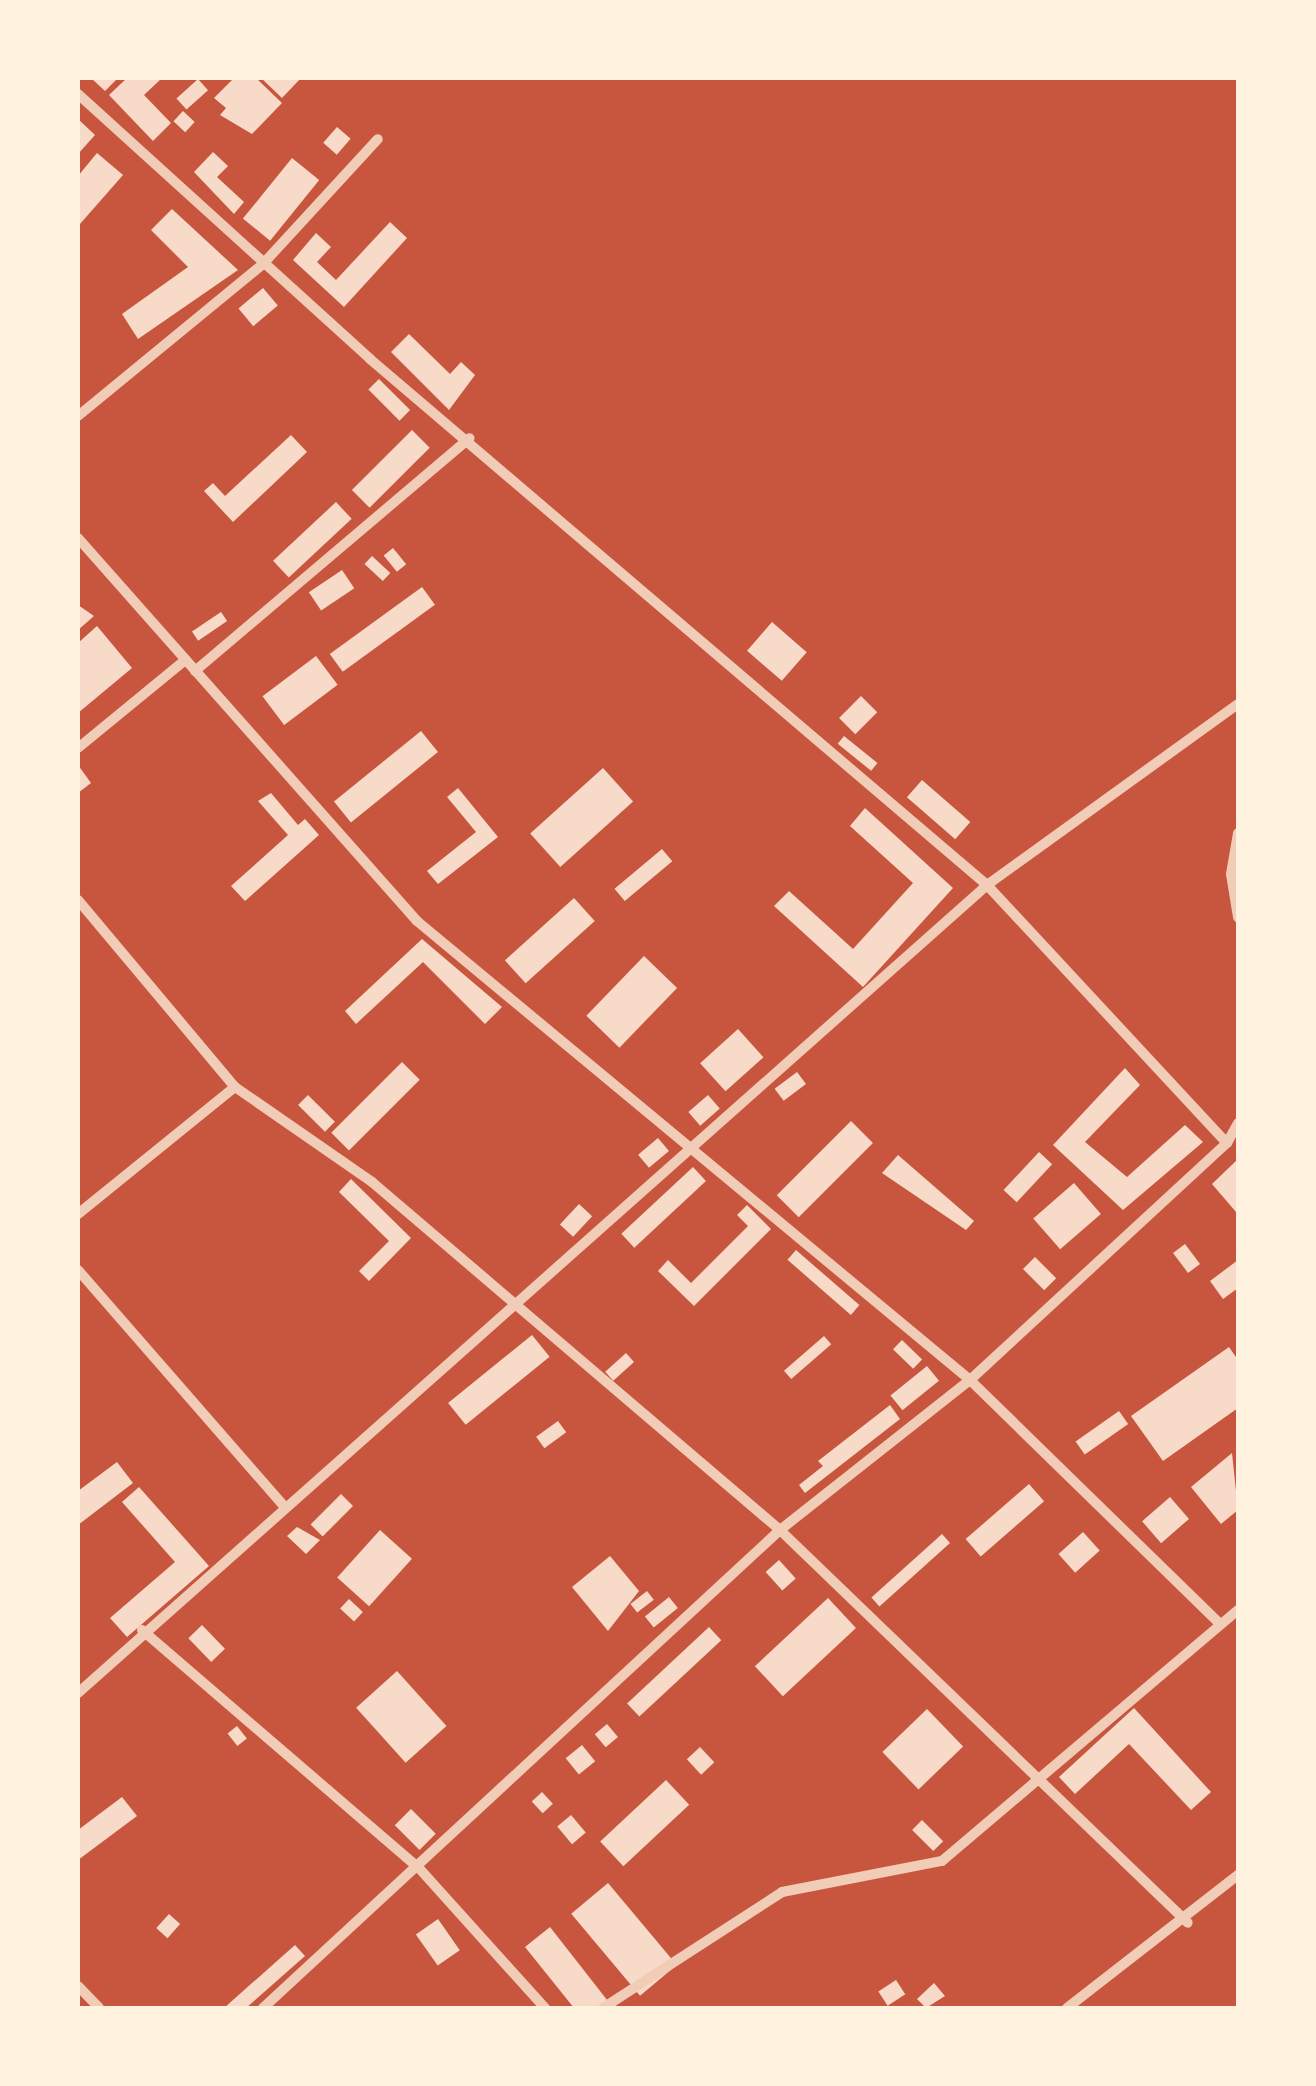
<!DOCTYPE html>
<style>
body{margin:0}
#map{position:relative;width:1316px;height:2086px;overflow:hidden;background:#c8553d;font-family:"Noto Sans",sans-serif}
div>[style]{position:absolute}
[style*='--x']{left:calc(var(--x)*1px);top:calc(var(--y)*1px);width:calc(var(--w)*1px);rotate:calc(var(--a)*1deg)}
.building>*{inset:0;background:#f7dbc8;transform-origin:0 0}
.minor>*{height:10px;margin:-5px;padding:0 5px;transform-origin:5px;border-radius:5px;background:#f1ccb7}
span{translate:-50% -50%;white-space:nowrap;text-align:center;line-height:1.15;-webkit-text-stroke:10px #fff3e0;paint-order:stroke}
.frame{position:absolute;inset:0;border:80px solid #fff3e0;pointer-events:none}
</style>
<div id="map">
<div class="building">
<i style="clip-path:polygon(91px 78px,118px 78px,105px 91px)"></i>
<i style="clip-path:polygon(127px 78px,162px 78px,144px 95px,171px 123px,153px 141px,109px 95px)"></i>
<i style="clip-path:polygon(234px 78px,256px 78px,282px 103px,252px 134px,220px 115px,226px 108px,214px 98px)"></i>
<i style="clip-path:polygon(261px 78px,301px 78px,282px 98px)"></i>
<i style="left:198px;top:79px;width:15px;height:29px;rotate:48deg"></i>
<i style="left:183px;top:111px;width:16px;height:14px;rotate:43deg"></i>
<i style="clip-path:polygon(78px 119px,95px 135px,78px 154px)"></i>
<i style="left:337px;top:127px;width:18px;height:21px;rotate:41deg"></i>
<i style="clip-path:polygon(213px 152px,228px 166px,217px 177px,244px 202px,234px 214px,194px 172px)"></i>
<i style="clip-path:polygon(97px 153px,123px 175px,80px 224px,78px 176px)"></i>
<i style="left:292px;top:158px;width:35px;height:78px;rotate:39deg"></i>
<i style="clip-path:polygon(172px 209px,238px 270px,138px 339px,122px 314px,188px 267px,151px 230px)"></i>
<i style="clip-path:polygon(390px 222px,407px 238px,344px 307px,293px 260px,316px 233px,331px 247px,317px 262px,336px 280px)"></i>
<i style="left:263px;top:288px;width:23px;height:32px;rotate:50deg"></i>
<i style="clip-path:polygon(409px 334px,450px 374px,461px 362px,475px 375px,449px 410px,391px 352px)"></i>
<i style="left:379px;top:379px;width:44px;height:15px;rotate:45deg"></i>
<i style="left:412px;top:430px;width:25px;height:85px;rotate:45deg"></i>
<i style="clip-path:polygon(291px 435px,307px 452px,233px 522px,204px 491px,213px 483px,225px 496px)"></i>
<i style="left:336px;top:502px;width:23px;height:86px;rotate:47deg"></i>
<i style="left:393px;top:548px;width:21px;height:12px;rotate:51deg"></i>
<i style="left:372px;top:556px;width:25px;height:11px;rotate:43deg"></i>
<i style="left:342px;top:570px;width:22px;height:40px;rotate:56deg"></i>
<i style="left:422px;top:587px;width:22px;height:114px;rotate:54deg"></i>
<i style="clip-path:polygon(78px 605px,94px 616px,78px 630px)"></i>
<i style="left:221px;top:612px;width:11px;height:35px;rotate:56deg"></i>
<i style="left:772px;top:622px;width:46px;height:38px;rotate:41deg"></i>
<i style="clip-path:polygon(97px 626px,132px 668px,78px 713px,78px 643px)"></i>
<i style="left:316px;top:656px;width:36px;height:67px;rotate:53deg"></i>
<i style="left:861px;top:696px;width:23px;height:31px;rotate:45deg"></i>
<i style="left:421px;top:731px;width:27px;height:112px;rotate:51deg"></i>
<i style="left:844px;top:736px;width:43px;height:10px;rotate:39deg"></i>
<i style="clip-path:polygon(78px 765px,91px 783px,78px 793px)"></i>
<i style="left:603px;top:768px;width:45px;height:98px;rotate:48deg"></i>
<i style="left:922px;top:780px;width:64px;height:23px;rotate:41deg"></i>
<i style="clip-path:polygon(458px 788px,498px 837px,438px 884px,427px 871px,476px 832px,447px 797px)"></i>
<i style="clip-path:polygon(271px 793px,298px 825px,305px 819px,319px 835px,245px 901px,231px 886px,288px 835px,258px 801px)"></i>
<i style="clip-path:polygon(865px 808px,953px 888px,863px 987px,774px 906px,789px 891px,853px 949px,913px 883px,850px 826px)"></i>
<i style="left:662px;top:849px;width:16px;height:62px;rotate:50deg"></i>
<i style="left:574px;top:898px;width:31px;height:93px;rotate:48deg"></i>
<i style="clip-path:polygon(422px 939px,502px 1007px,485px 1024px,423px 962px,356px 1024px,345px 1011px)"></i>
<i style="left:644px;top:956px;width:46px;height:83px;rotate:44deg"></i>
<i style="left:738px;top:1029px;width:38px;height:51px;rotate:48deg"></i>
<i style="left:402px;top:1062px;width:25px;height:100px;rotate:45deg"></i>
<i style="clip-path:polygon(1125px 1068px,1140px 1085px,1085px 1142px,1127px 1177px,1185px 1125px,1203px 1142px,1123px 1210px,1053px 1145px)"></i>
<i style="left:797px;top:1072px;width:15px;height:28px;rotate:53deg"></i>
<i style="left:308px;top:1095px;width:38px;height:14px;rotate:45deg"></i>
<i style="left:708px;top:1095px;width:18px;height:26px;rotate:49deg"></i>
<i style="left:851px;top:1121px;width:31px;height:105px;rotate:45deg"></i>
<i style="left:658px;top:1138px;width:17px;height:26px;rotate:50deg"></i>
<i style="left:1039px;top:1152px;width:18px;height:52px;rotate:43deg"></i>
<i style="clip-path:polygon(898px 1155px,974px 1221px,966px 1230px,882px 1173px)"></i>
<i style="clip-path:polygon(1238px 1159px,1238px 1210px,1236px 1212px,1212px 1184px)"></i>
<i style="left:693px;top:1167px;width:19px;height:98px;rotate:47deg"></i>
<i style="clip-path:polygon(351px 1179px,411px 1238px,369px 1281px,359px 1271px,389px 1241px,339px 1192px)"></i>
<i style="left:1074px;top:1183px;width:41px;height:54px;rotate:49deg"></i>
<i style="left:579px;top:1204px;width:18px;height:28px;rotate:43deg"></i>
<i style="clip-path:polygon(747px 1205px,771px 1229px,694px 1306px,658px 1271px,668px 1260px,691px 1283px,748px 1226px,737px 1215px)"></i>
<i style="left:1185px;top:1244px;width:25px;height:15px;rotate:53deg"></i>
<i style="left:796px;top:1250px;width:84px;height:13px;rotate:41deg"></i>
<i style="left:1035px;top:1257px;width:30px;height:17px;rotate:45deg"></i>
<i style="clip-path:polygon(1238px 1260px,1238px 1288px,1223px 1299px,1210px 1281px)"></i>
<i style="left:532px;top:1335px;width:28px;height:108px;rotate:51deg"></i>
<i style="left:824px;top:1336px;width:11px;height:53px;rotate:49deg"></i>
<i style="left:902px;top:1340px;width:28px;height:13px;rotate:44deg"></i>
<i style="clip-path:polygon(1229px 1347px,1238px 1360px,1238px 1408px,1163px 1461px,1131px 1416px)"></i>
<i style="left:626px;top:1353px;width:12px;height:28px;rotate:48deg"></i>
<i style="left:927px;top:1366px;width:19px;height:47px;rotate:51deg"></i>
<i style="clip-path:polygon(890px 1405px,900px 1419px,805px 1493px,799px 1485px,823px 1466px,818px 1461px)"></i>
<i style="left:1119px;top:1411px;width:16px;height:53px;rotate:55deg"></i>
<i style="left:558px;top:1421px;width:14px;height:27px;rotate:54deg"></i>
<i style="clip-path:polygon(1232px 1453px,1238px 1510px,1221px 1524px,1191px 1487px)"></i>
<i style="clip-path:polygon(117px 1462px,133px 1483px,78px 1525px,78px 1491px)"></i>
<i style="left:1029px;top:1484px;width:23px;height:84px;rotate:49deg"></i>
<i style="clip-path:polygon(139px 1487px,209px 1566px,127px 1637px,110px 1618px,175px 1562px,122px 1502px)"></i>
<i style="left:341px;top:1494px;width:17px;height:43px;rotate:45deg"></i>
<i style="left:1170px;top:1497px;width:29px;height:37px;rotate:49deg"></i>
<i style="clip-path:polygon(297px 1527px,320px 1540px,306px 1554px,287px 1536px)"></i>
<i style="left:380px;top:1530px;width:43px;height:64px;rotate:42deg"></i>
<i style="left:1083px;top:1532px;width:25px;height:33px;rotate:48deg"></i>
<i style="left:942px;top:1534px;width:12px;height:95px;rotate:48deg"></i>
<i style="clip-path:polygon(610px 1556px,639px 1591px,608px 1631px,572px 1587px)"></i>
<i style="left:779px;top:1560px;width:25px;height:18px;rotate:48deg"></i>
<i style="left:647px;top:1591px;width:11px;height:21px;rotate:52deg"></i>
<i style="left:669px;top:1597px;width:14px;height:31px;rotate:51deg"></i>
<i style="left:828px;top:1598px;width:41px;height:100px;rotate:47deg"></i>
<i style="left:349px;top:1599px;width:19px;height:13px;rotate:43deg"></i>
<i style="left:202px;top:1625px;width:33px;height:19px;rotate:46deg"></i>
<i style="left:709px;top:1627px;width:18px;height:112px;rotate:47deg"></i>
<i style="left:397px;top:1671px;width:74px;height:55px;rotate:48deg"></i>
<i style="clip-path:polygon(1134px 1708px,1211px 1792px,1191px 1810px,1129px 1744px,1075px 1794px,1059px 1777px)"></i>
<i style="left:927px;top:1709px;width:52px;height:62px;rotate:46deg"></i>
<i style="left:607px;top:1724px;width:17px;height:16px;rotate:50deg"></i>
<i style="left:237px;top:1726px;width:16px;height:12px;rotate:52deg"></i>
<i style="left:582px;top:1745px;width:21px;height:21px;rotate:51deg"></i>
<i style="left:700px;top:1747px;width:21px;height:18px;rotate:47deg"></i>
<i style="left:666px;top:1780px;width:34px;height:90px;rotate:47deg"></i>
<i style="left:542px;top:1792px;width:16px;height:14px;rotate:47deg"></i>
<i style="clip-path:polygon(122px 1797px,137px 1816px,78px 1860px,78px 1830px)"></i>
<i style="left:411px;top:1809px;width:35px;height:23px;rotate:45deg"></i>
<i style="left:571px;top:1815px;width:23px;height:18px;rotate:50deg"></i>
<i style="left:922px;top:1820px;width:30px;height:14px;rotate:45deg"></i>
<i style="left:608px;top:1883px;width:107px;height:48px;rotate:50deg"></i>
<i style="left:169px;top:1914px;width:15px;height:19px;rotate:42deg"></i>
<i style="left:438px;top:1919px;width:38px;height:27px;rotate:55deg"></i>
<i style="clip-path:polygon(550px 1927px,611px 2005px,606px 2008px,574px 2008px,525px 1947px)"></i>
<i style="clip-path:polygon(295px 1945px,305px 1956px,246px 2008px,224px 2008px)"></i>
<i style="left:896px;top:1980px;width:17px;height:21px;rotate:57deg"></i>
<i style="clip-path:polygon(934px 1983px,945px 1996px,926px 2008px,917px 1999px)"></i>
</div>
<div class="minor">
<i style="--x:78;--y:94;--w:394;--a:42.2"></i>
<i style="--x:370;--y:359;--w:811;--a:40.45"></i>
<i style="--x:987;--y:885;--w:309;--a:-35.8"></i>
<i style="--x:78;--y:416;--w:238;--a:-39.4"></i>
<i style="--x:262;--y:265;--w:171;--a:-47.4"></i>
<i style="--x:78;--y:538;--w:511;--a:48.49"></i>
<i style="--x:417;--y:921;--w:719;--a:39.69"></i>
<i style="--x:970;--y:1380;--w:345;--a:44.3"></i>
<i style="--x:195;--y:671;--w:360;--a:-40.3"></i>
<i style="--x:78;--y:748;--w:139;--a:-39.4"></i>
<i style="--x:1238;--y:833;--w:42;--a:99.7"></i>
<i style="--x:1231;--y:874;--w:44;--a:80.8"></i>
<i style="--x:78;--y:900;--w:244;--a:50"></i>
<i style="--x:235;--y:1087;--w:167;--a:34.7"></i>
<i style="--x:372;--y:1182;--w:536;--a:40.46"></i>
<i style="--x:780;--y:1530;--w:566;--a:43.93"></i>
<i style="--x:78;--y:1214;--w:202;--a:-39"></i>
<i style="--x:78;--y:1270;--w:315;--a:48.9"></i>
<i style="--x:142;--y:1630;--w:364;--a:40.7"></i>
<i style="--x:418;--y:1867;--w:190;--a:48"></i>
<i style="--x:78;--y:1693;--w:1216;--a:-41.63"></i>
<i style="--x:987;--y:885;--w:352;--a:47.1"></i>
<i style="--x:78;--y:1986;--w:30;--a:46"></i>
<i style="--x:263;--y:2008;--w:704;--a:-42.76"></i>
<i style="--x:780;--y:1530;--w:242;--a:-38.3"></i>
<i style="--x:970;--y:1380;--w:350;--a:-42.7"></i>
<i style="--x:1227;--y:1143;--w:23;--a:-61"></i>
<i style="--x:603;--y:2008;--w:213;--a:-32.9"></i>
<i style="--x:782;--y:1892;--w:163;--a:-11"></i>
<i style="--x:942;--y:1861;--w:388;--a:-40.3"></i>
<i style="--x:1067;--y:2008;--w:217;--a:-37.9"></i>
</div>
<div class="frame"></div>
</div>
